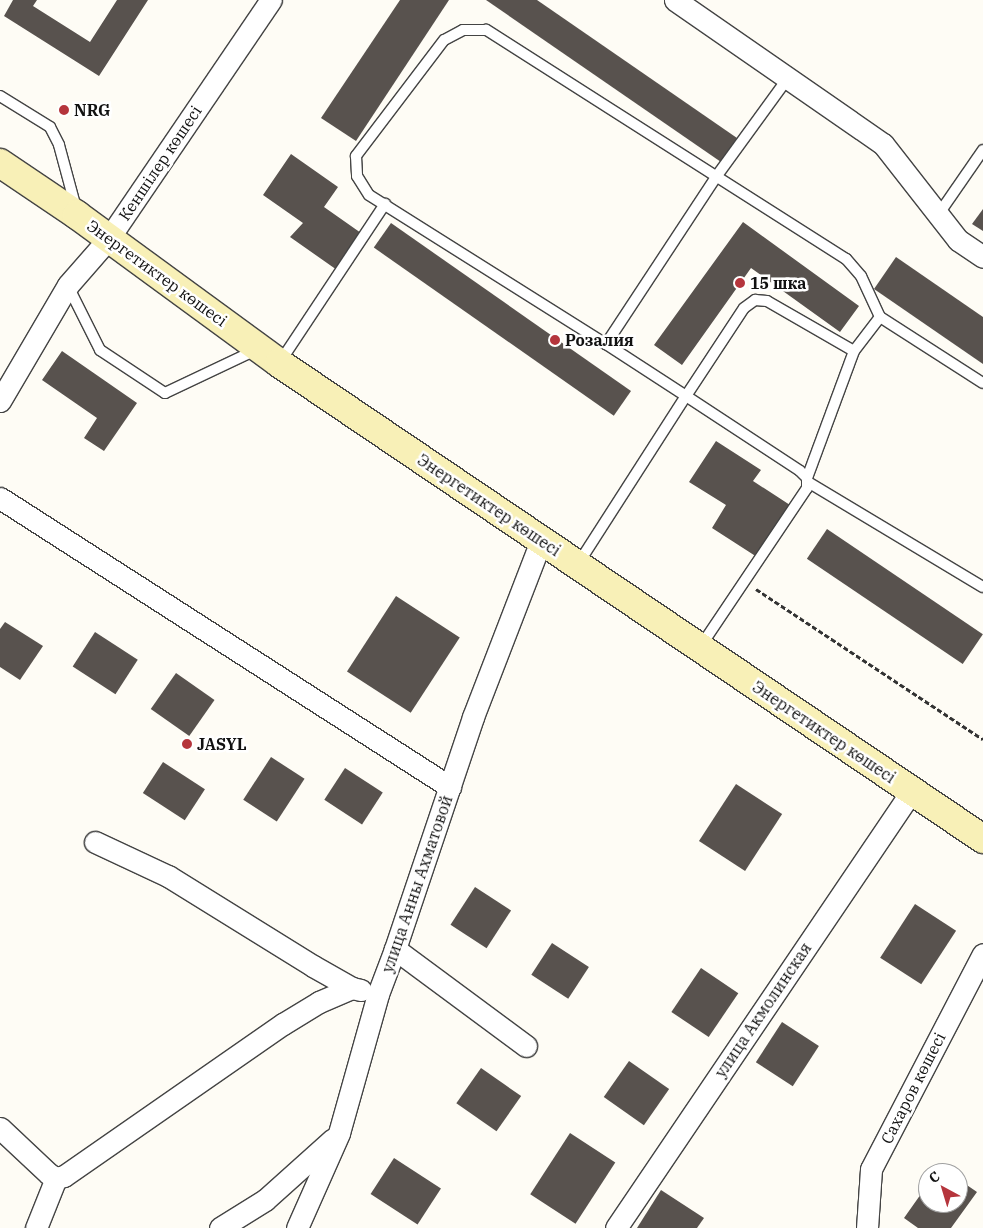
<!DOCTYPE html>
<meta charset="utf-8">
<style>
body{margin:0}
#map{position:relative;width:983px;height:1228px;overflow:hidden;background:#fefcf5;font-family:"IBM Plex Serif",serif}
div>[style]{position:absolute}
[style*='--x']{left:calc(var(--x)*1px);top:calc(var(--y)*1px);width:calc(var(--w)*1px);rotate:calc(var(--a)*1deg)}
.building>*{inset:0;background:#58524e;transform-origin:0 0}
.path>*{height:3px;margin-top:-1.5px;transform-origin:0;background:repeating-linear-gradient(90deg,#333 0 5px,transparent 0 7.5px)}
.roads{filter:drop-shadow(1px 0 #444) drop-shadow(-1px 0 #444) drop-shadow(0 1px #444) drop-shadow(0 -1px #444)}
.service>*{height:10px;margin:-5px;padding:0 5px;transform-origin:5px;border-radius:5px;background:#fff}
.minor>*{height:21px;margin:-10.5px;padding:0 10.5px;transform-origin:10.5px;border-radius:10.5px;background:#fff}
.secondary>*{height:28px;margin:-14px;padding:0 14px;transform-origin:14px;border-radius:14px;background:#f8f0b7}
.dots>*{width:14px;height:14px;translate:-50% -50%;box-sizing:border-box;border:2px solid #fff;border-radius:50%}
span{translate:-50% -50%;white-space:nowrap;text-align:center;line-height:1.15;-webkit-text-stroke:5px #fff;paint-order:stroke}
.poi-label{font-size:16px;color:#111;font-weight:700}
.left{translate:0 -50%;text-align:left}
.street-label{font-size:16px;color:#111}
.north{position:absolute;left:918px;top:1163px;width:50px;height:50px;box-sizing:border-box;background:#fff;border:1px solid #a0a0a0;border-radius:50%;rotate:321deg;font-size:14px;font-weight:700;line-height:20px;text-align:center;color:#111}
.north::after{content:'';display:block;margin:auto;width:18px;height:22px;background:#b5353c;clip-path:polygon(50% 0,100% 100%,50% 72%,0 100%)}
</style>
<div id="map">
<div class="building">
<i style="clip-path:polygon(13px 0,37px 0,33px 6px,90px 42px,117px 0,148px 0,99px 76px,4px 16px)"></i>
<i style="clip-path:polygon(400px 0,449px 0,356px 141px,321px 118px)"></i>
<i style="clip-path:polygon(486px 0,537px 0,737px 138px,721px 162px)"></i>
<i style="clip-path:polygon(291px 154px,338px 187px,324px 207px,361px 233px,337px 270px,290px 237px,303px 223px,263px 195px)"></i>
<i style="clip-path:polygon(983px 209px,983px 231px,972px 224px)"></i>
<i style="clip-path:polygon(743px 222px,859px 306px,840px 332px,751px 268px,682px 365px,654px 345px)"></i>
<i style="left:391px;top:223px;width:293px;height:30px;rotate:35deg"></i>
<i style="clip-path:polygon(896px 257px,983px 317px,983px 364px,874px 289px)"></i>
<i style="clip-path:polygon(62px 351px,137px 403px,104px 451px,84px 438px,97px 418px,42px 380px)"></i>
<i style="clip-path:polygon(716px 441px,761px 470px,753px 481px,790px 505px,757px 557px,712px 528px,726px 505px,689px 482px)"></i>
<i style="left:827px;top:529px;width:188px;height:36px;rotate:34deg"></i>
<i style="left:396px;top:596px;width:76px;height:90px;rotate:33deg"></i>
<i style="clip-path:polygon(5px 622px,43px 646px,20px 680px,0 667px,0 629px)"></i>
<i style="left:95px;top:632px;width:51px;height:41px;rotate:33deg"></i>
<i style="left:176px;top:673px;width:47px;height:44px;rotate:35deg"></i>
<i style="left:271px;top:757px;width:40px;height:51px;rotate:33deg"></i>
<i style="left:163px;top:762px;width:50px;height:37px;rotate:33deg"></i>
<i style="left:345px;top:768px;width:45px;height:38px;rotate:33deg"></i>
<i style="left:736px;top:784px;width:55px;height:68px;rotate:33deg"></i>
<i style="left:475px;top:887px;width:43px;height:45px;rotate:33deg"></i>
<i style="left:915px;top:904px;width:49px;height:64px;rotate:33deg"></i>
<i style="left:552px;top:943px;width:44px;height:38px;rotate:33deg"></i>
<i style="left:701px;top:968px;width:45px;height:53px;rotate:34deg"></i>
<i style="left:782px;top:1022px;width:44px;height:48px;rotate:33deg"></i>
<i style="left:629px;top:1061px;width:49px;height:44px;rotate:35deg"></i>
<i style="left:481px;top:1068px;width:49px;height:43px;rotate:35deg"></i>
<i style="left:570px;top:1133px;width:54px;height:73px;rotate:33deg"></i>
<i style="left:394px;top:1158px;width:56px;height:43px;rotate:33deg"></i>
<i style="clip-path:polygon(958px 1179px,977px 1192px,951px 1228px,918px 1228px,904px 1218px,928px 1184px,928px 1203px,958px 1203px)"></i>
<i style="clip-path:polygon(661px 1190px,704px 1218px,697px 1228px,637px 1228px)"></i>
</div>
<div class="path">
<i style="--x:756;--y:589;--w:272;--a:33.5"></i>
</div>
<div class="roads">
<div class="service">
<i style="--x:0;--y:96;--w:59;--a:31.8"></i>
<i style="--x:50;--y:127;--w:20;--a:63"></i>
<i style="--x:59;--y:145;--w:65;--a:74.9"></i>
<i style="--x:938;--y:215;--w:79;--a:-55.3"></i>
<i style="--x:68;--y:286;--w:72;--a:63.4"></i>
<i style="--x:100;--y:350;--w:78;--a:33.5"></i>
<i style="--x:165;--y:393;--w:101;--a:-25.3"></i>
<i style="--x:880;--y:317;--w:122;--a:32.7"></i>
<i style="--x:606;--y:344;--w:200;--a:-56.6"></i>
<i style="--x:716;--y:177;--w:122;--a:-54"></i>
<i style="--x:280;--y:362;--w:190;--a:-56.4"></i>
<i style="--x:807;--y:478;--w:135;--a:-69.7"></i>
<i style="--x:808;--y:482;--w:204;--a:31"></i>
<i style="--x:578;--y:564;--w:200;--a:-57.3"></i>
<i style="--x:686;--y:396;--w:105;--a:-56.6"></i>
<i style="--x:744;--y:308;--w:14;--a:-36"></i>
<i style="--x:755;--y:300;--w:12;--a:5"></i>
<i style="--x:767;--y:301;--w:100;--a:29.9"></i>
<i style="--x:854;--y:351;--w:43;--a:-52.6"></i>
<i style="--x:880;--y:317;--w:45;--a:-114.9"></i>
<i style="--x:861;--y:276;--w:23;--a:-131"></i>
<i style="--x:846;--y:259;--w:427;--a:-147.5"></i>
<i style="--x:486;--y:30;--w:23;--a:180"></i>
<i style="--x:463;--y:30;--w:21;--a:152"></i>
<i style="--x:444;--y:40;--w:146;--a:127.2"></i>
<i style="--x:356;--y:156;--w:20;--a:87"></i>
<i style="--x:357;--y:176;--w:22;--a:58"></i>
<i style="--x:369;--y:195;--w:280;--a:32.2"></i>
<i style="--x:606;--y:344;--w:95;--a:33"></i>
<i style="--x:686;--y:396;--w:136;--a:33.3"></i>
<i style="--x:800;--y:471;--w:10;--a:45"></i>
<i style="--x:807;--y:478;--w:10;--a:90"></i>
<i style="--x:807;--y:488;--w:190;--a:123.9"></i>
</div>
<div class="minor">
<i style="--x:675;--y:0;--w:253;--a:34.7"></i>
<i style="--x:883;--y:144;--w:122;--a:52"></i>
<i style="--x:958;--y:240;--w:30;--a:34"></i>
<i style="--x:0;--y:401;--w:134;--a:-59.6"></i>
<i style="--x:68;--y:285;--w:62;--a:-48.9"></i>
<i style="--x:109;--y:238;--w:288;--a:-55.8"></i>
<i style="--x:0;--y:498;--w:535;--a:32.71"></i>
<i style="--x:95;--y:842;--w:81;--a:25"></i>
<i style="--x:168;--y:876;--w:171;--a:31.8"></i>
<i style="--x:313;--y:966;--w:45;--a:29.4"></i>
<i style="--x:352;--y:988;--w:9;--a:13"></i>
<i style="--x:395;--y:949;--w:163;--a:36.5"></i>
<i style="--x:0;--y:1128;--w:67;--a:43.2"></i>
<i style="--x:49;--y:1174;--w:8;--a:30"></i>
<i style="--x:56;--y:1178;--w:8;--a:-14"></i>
<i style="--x:64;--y:1176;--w:267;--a:-34.8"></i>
<i style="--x:283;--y:1024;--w:42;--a:-31.4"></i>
<i style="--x:319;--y:1002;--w:36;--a:-23"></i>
<i style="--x:36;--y:1228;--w:54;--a:-68.2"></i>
<i style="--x:220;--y:1228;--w:53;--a:-31.9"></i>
<i style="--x:265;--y:1200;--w:91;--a:-41.9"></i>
<i style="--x:297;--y:1228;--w:104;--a:-66.1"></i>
<i style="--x:339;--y:1133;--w:144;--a:-74.3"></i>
<i style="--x:378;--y:994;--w:48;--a:-69.3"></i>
<i style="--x:395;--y:949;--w:245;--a:-71.4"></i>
<i style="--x:473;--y:717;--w:189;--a:-68.9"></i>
<i style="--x:616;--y:1228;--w:526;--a:-55.92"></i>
<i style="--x:867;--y:1228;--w:59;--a:-86.1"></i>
<i style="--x:871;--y:1169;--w:242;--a:-62.5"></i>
</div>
<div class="secondary">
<i style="--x:0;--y:163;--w:93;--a:34"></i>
<i style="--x:77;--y:215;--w:250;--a:36.2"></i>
<i style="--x:279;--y:363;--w:850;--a:34.06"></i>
</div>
</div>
<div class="dots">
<i style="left:64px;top:110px;background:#b5353c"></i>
<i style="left:740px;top:283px;background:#b5353c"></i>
<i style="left:555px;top:340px;background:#b5353c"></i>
<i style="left:187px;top:744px;background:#b5353c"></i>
</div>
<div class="poi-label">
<span class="left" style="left:74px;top:110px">NRG</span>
<span class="left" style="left:750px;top:283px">15 шка</span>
<span class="left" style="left:565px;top:340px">Розалия</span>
<span class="left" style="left:197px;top:744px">JASYL</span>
</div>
<div class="street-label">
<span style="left:160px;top:163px;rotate:-56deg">Кеншілер көшесі</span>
<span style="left:157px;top:273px;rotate:36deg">Энергетиктер көшесі</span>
<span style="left:489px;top:505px;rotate:34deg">Энергетиктер көшесі</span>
<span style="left:824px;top:732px;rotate:34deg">Энергетиктер көшесі</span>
<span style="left:417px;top:884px;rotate:-71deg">улица Анны Ахматовой</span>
<span style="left:763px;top:1010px;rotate:-56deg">улица Акмолинская</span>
<span style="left:913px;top:1088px;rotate:-63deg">Сахаров көшесі</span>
</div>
<div class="north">С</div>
</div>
